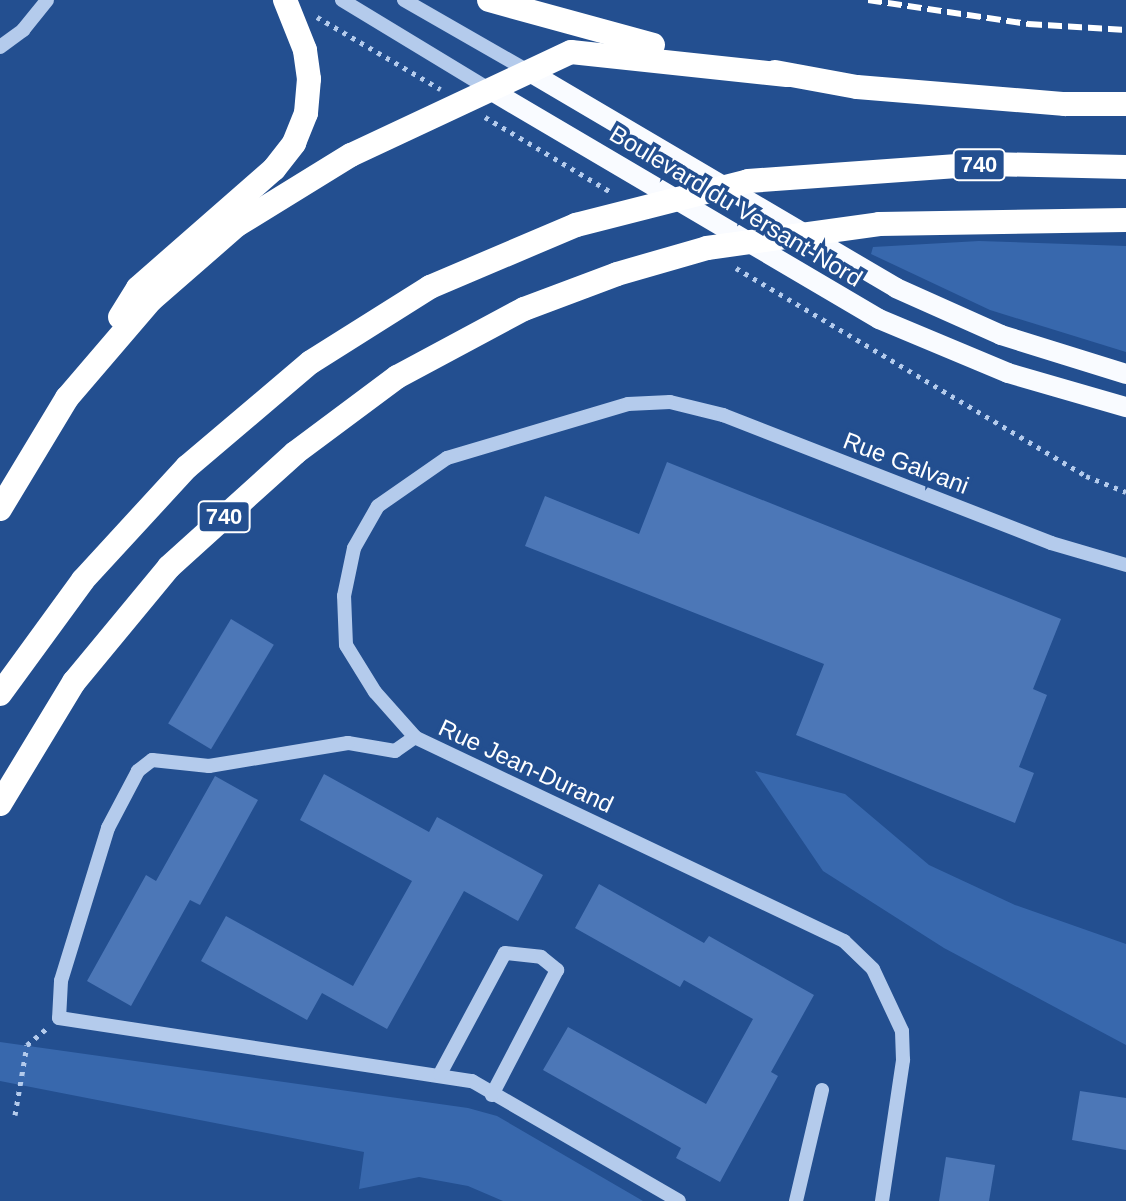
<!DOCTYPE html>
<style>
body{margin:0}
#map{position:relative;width:1126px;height:1201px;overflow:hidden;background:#234f90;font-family:Arial,sans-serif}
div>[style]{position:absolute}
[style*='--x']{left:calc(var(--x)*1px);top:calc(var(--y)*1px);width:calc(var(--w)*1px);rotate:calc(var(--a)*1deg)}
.green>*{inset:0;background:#3868ad}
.building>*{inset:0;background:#4c77b7;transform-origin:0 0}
.path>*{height:5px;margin-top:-2.5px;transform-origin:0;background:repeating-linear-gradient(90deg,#b4cbec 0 4px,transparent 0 10px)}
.minor>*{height:14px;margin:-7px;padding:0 7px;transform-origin:7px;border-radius:7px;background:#b4cbec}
.major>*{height:20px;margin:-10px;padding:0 10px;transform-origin:10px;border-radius:10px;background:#f9fbff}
.highway>*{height:24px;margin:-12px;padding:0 12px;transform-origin:12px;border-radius:12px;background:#fff}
.rail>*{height:6px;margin-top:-3px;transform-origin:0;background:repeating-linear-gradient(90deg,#fff 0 14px,transparent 0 20px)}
span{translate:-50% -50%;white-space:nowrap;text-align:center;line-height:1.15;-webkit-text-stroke:7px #234f90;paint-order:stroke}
.shield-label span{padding:2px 6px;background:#234f90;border:2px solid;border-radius:6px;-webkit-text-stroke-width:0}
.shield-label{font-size:22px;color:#fff;font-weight:700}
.street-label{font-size:24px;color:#fff}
</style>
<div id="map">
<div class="green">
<i style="clip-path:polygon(979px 241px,1126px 246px,1126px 352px,990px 310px,871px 254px,873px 247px)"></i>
<i style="clip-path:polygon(755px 771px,845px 794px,929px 865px,1015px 905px,1126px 944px,1126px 1045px,944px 948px,823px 871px)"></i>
<i style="clip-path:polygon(0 1042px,468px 1108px,497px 1116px,643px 1201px,503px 1201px,468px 1186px,419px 1177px,359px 1189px,364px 1152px,0 1081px)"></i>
</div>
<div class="building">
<i style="clip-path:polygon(667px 462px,1061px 619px,1033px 689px,1047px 695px,1019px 767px,1034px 773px,1015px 823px,796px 735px,824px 664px,525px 546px,545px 496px,639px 534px)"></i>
<i style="left:231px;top:619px;width:50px;height:122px;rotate:31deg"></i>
<i style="clip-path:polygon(324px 774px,429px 832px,437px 817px,543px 875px,518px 921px,464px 891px,387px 1029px,322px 993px,307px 1020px,201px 961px,226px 916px,353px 986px,412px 881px,300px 820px)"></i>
<i style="clip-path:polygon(215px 776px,258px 800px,200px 905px,190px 900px,131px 1006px,87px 981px,146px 875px,156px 881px)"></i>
<i style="clip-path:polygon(599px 884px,704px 943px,709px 936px,814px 995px,771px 1072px,778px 1076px,720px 1182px,676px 1158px,681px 1148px,543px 1070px,568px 1027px,706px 1104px,753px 1019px,684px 980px,680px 987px,575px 928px)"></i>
<i style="clip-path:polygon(1080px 1091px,1126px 1098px,1126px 1150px,1072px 1140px)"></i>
<i style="clip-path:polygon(946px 1157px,995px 1165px,989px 1201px,939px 1201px)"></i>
</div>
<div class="path">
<i style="--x:317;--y:17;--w:143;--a:30.3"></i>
<i style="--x:485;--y:117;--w:147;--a:30.8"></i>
<i style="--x:736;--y:268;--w:407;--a:30.7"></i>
<i style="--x:1086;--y:476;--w:43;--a:21.8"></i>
<i style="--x:15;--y:1115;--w:71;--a:-80.3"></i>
<i style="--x:27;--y:1045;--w:25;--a:-40"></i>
</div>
<div class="minor">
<i style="--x:342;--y:0;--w:175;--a:31.2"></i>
<i style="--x:404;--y:0;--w:143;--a:29.8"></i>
<i style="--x:0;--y:47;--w:29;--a:-36"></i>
<i style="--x:23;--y:30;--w:38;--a:-51"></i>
<i style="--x:415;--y:737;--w:24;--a:145"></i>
<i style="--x:395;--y:751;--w:48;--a:-170.3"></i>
<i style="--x:348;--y:743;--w:141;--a:170.6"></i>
<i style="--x:209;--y:766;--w:57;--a:-174"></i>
<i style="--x:152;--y:760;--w:18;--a:142"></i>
<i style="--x:138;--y:771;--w:64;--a:117.8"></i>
<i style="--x:108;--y:828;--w:160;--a:107.1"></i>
<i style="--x:61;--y:981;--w:37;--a:93"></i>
<i style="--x:59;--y:1018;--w:418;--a:8.7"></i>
<i style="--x:472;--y:1081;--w:239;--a:30.1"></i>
<i style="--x:440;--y:1074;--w:137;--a:-61.8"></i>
<i style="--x:505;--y:953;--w:36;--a:6"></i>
<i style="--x:541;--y:957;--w:21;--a:39"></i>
<i style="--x:557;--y:970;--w:141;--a:117.5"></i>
<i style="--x:796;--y:1201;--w:114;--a:-76.8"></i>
<i style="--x:882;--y:1201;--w:143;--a:-81.5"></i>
<i style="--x:903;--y:1060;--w:29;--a:-92"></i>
<i style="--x:902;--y:1031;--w:68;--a:-115.1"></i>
<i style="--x:873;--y:969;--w:40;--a:-136"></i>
<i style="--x:844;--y:941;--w:475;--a:-154.6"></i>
<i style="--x:415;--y:737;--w:60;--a:-131.6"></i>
<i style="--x:375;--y:692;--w:55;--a:-121.7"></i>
<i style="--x:346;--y:645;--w:49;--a:-92.3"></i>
<i style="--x:344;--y:596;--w:49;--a:-78.2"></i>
<i style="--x:354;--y:548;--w:48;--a:-60.3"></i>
<i style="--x:378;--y:506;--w:84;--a:-34.8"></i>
<i style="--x:447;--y:458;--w:189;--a:-16.6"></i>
<i style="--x:628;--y:404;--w:42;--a:-2.7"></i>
<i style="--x:670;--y:402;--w:55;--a:13.8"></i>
<i style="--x:723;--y:415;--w:352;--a:21.3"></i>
<i style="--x:1051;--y:543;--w:78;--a:16.3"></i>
</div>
<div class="major">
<i style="--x:528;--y:71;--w:427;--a:30.5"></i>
<i style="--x:896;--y:288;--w:115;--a:24.1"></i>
<i style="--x:1001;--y:335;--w:131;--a:17.3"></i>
<i style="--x:492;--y:91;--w:449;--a:30.5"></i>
<i style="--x:879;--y:319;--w:140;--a:22.7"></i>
<i style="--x:1008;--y:373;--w:123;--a:16.1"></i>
</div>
<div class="highway">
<i style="--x:489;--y:0;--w:170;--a:15.3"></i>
<i style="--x:775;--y:72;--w:83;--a:10.4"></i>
<i style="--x:857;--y:87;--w:209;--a:4.7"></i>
<i style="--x:1065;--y:104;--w:61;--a:0"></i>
<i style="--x:120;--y:317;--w:34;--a:-58"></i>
<i style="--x:138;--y:288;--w:181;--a:-41.2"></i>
<i style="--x:274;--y:169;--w:33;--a:-52"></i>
<i style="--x:294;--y:143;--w:32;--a:-68"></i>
<i style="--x:306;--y:113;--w:34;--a:-85"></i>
<i style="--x:309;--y:79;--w:29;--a:-98"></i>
<i style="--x:305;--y:50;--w:54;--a:-111.8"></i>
<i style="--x:0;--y:509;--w:130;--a:-58.9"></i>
<i style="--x:67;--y:398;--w:129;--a:-49.4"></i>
<i style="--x:151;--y:300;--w:114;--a:-41.1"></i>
<i style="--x:237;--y:225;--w:134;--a:-31.6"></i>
<i style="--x:351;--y:155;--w:243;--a:-25.1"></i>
<i style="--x:571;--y:52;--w:217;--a:6.1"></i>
<i style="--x:0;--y:694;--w:141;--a:-53.9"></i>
<i style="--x:83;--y:580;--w:154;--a:-47.4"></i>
<i style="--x:187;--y:467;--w:162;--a:-40.3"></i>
<i style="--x:311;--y:362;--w:141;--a:-32.2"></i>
<i style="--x:430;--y:287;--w:159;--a:-23"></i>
<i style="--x:576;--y:225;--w:178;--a:-14.3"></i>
<i style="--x:748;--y:181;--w:241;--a:-4.1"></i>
<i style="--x:988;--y:164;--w:138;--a:1.2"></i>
<i style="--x:0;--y:804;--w:143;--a:-58.8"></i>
<i style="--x:74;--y:682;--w:149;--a:-50.4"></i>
<i style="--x:169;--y:567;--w:170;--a:-42.1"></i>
<i style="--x:295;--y:453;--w:127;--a:-36.7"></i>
<i style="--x:397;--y:377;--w:144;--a:-28.2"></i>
<i style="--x:524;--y:309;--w:99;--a:-20.6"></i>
<i style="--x:617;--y:274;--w:94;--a:-16.1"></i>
<i style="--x:707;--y:248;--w:174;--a:-7.9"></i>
<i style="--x:879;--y:224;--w:247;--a:-0.9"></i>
</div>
<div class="rail">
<i style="--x:868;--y:0;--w:162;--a:8.5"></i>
<i style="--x:1028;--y:24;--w:98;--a:3.5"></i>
</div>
<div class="shield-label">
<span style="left:979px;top:165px">740</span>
<span style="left:224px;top:517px">740</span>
</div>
<div class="street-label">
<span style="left:736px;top:206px;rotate:31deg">Boulevard du Versant-Nord</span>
<span style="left:906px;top:463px;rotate:21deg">Rue Galvani</span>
<span style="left:526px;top:766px;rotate:25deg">Rue Jean-Durand</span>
</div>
</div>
